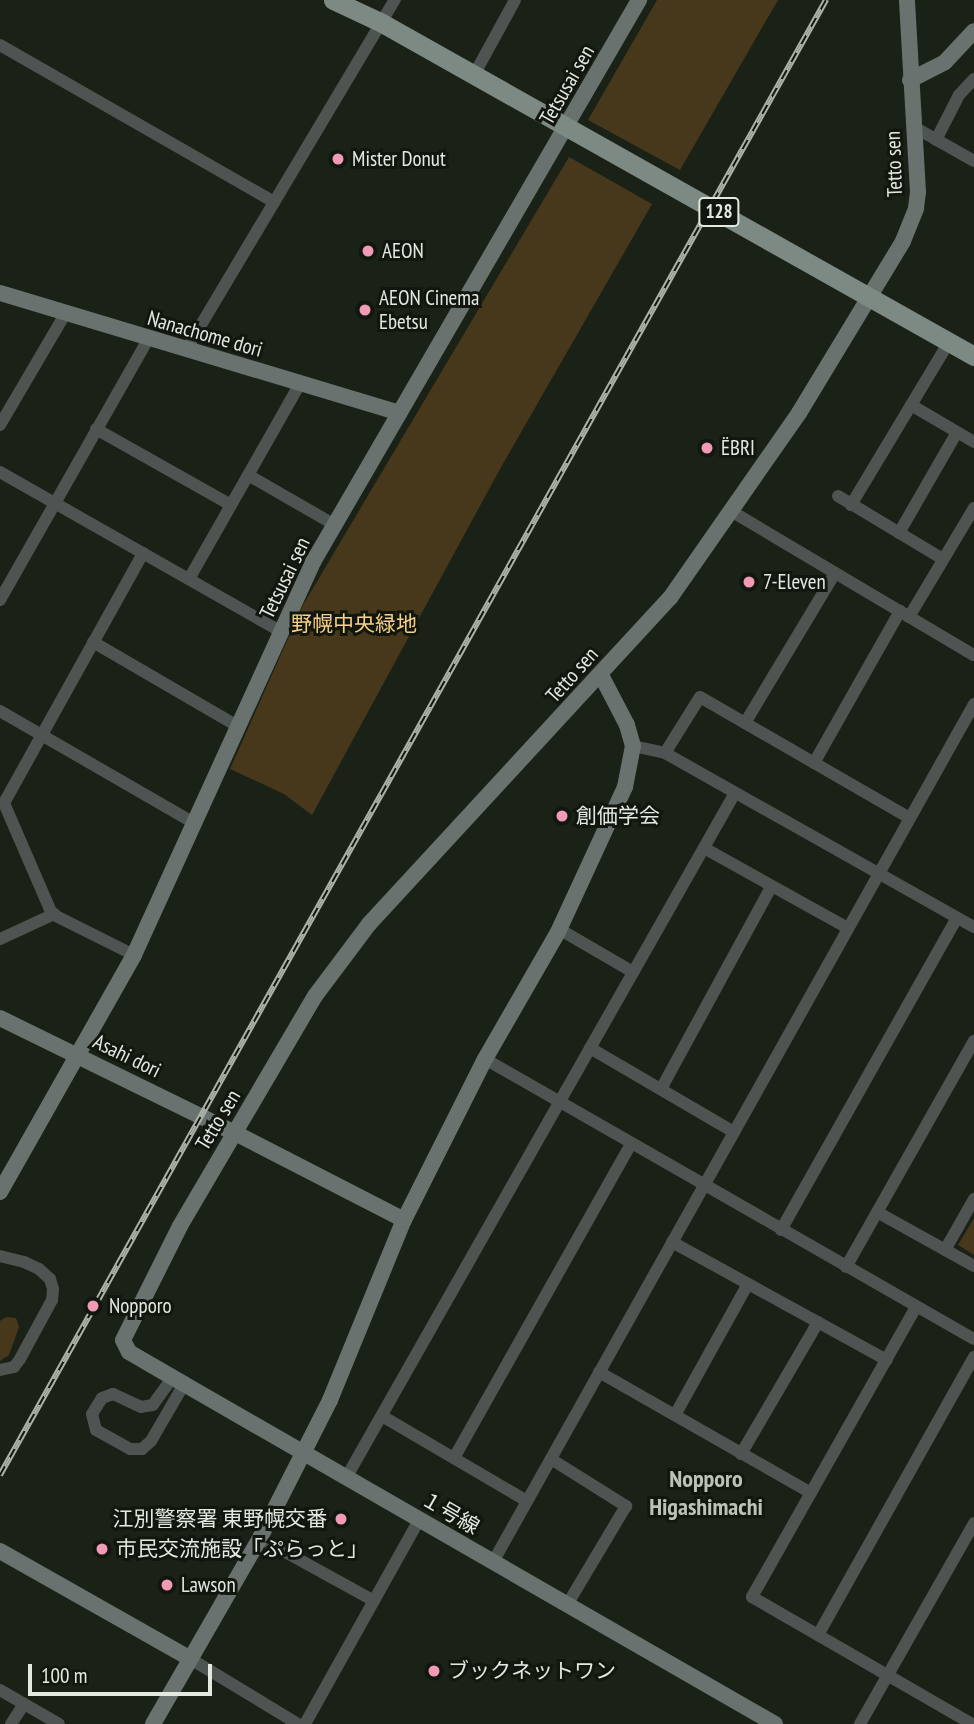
<!DOCTYPE html>
<meta charset="utf-8">
<style>
body{margin:0}
#map{position:relative;width:974px;height:1724px;overflow:hidden;background:#1a2117;font-family:"PT Sans Narrow","Noto Sans JP",sans-serif}
div>[style]{position:absolute}
[style*='--x']{left:calc(var(--x)*1px);top:calc(var(--y)*1px);width:calc(var(--w)*1px);rotate:calc(var(--a)*1deg)}
.green>*{inset:0;background:#47381b}
.street>*{height:12px;margin:-6px;padding:0 6px;transform-origin:6px;border-radius:6px;background:#4e5451}
.secondary>*{height:16px;margin:-8px;padding:0 8px;transform-origin:8px;border-radius:8px;background:#69726e}
.primary>*{height:19px;margin:-9.5px;padding:0 9.5px;transform-origin:9.5px;border-radius:9.5px;background:#7d8a84}
.rail>*{height:6px;margin-top:-3px;transform-origin:0;background:repeating-linear-gradient(90deg,#11170e 0 10px,#acb1a9 0 20px);box-sizing:border-box;border-block:2px solid #acb1a9}
.dots>*{width:19px;height:19px;translate:-50% -50%;box-sizing:border-box;border:4px solid #11170e;border-radius:50%}
span{translate:-50% -50%;white-space:nowrap;text-align:center;line-height:1.15;-webkit-text-stroke:6px #11170e;paint-order:stroke}
.shield-label span{padding:2px 5px;background:#11170e;border:2px solid;border-radius:5px;-webkit-text-stroke-width:0}
.shield-label{font-size:19px;color:#e3e8e1;font-weight:700}
.street-label{font-size:21px;color:#e3e8e1}
.poi-label{font-size:21px;color:#e3e8e1}
.left{translate:0 -50%;text-align:left}
.right{translate:-100% -50%;text-align:right}
.park-label{font-size:21px;color:#f8cf86}
.quarter-label{font-size:24px;color:#bac3b6;font-weight:700}
.scale{position:absolute;left:28px;top:1664px;width:184px;height:32px;box-sizing:border-box;border:4px solid #e3e8e1;border-top:0;padding-left:9px;font-size:21px;line-height:24px;white-space:nowrap;color:#e3e8e1;-webkit-text-stroke:5px #11170e;paint-order:stroke}
</style>
<div id="map">
<div class="green">
<i style="clip-path:polygon(657px 0,778px 0,680px 170px,588px 120px)"></i>
<i style="clip-path:polygon(569px 157px,652px 204px,500px 469px,312px 815px,284px 794px,230px 769px,303px 605px)"></i>
<i style="clip-path:polygon(974px 1218px,974px 1255px,958px 1245px)"></i>
<i style="clip-path:polygon(6px 1317px,16px 1318px,19px 1327px,9px 1355px,0 1361px,0 1321px)"></i>
</div>
<div class="street">
<i style="--x:0;--y:45;--w:316;--a:29.8"></i>
<i style="--x:474;--y:75;--w:85;--a:-61.3"></i>
<i style="--x:914;--y:127;--w:69;--a:29.5"></i>
<i style="--x:936;--y:140;--w:51;--a:-62.9"></i>
<i style="--x:959;--y:95;--w:22;--a:-47"></i>
<i style="--x:186;--y:350;--w:408;--a:-59.2"></i>
<i style="--x:911;--y:405;--w:73;--a:30.4"></i>
<i style="--x:0;--y:425;--w:129;--a:-59.6"></i>
<i style="--x:96;--y:429;--w:155;--a:29.4"></i>
<i style="--x:0;--y:472;--w:324;--a:29.6"></i>
<i style="--x:248;--y:475;--w:100;--a:29.9"></i>
<i style="--x:838;--y:496;--w:122;--a:31"></i>
<i style="--x:851;--y:505;--w:190;--a:-59"></i>
<i style="--x:731;--y:511;--w:282;--a:30.7"></i>
<i style="--x:899;--y:533;--w:116;--a:-60.1"></i>
<i style="--x:189;--y:579;--w:224;--a:-60.4"></i>
<i style="--x:0;--y:600;--w:300;--a:-60.4"></i>
<i style="--x:909;--y:617;--w:127;--a:-59.2"></i>
<i style="--x:93;--y:642;--w:169;--a:30.2"></i>
<i style="--x:0;--y:711;--w:226;--a:30"></i>
<i style="--x:745;--y:723;--w:175;--a:-59"></i>
<i style="--x:633;--y:746;--w:33;--a:12"></i>
<i style="--x:665;--y:753;--w:355;--a:29.4"></i>
<i style="--x:665;--y:753;--w:66;--a:-58"></i>
<i style="--x:700;--y:697;--w:242;--a:30"></i>
<i style="--x:814;--y:763;--w:175;--a:-60.5"></i>
<i style="--x:704;--y:848;--w:165;--a:29.1"></i>
<i style="--x:559;--y:929;--w:86;--a:30.2"></i>
<i style="--x:0;--y:939;--w:60;--a:-24.8"></i>
<i style="--x:134;--y:955;--w:92;--a:-153.4"></i>
<i style="--x:52;--y:914;--w:121;--a:-113.4"></i>
<i style="--x:4;--y:803;--w:286;--a:-60.9"></i>
<i style="--x:590;--y:1048;--w:167;--a:30.3"></i>
<i style="--x:485;--y:1059;--w:563;--a:29.8"></i>
<i style="--x:661;--y:1089;--w:230;--a:-61.4"></i>
<i style="--x:877;--y:1212;--w:111;--a:29.1"></i>
<i style="--x:781;--y:1230;--w:357;--a:-60.6"></i>
<i style="--x:672;--y:1242;--w:245;--a:28.8"></i>
<i style="--x:945;--y:1250;--w:59;--a:-60.4"></i>
<i style="--x:0;--y:1256;--w:25;--a:14"></i>
<i style="--x:24;--y:1262;--w:17;--a:25"></i>
<i style="--x:39;--y:1269;--w:15;--a:42"></i>
<i style="--x:50;--y:1279;--w:10;--a:73"></i>
<i style="--x:53;--y:1289;--w:11;--a:95"></i>
<i style="--x:52;--y:1300;--w:67;--a:118.5"></i>
<i style="--x:20;--y:1359;--w:10;--a:127"></i>
<i style="--x:14;--y:1367;--w:14;--a:168"></i>
<i style="--x:846;--y:1267;--w:260;--a:-60.5"></i>
<i style="--x:916;--y:1307;--w:333;--a:119.5"></i>
<i style="--x:752;--y:1597;--w:254;--a:30"></i>
<i style="--x:599;--y:1372;--w:244;--a:29.7"></i>
<i style="--x:173;--y:1377;--w:34;--a:126"></i>
<i style="--x:153;--y:1405;--w:12;--a:171"></i>
<i style="--x:141;--y:1407;--w:31;--a:-155"></i>
<i style="--x:113;--y:1394;--w:12;--a:160"></i>
<i style="--x:102;--y:1398;--w:19;--a:122"></i>
<i style="--x:92;--y:1414;--w:16;--a:76"></i>
<i style="--x:96;--y:1430;--w:39;--a:29"></i>
<i style="--x:130;--y:1449;--w:12;--a:0"></i>
<i style="--x:142;--y:1449;--w:12;--a:-42"></i>
<i style="--x:151;--y:1441;--w:66;--a:-59.9"></i>
<i style="--x:675;--y:1415;--w:150;--a:-60.9"></i>
<i style="--x:382;--y:1416;--w:168;--a:30.4"></i>
<i style="--x:741;--y:1454;--w:153;--a:-59.7"></i>
<i style="--x:454;--y:1458;--w:360;--a:-60.6"></i>
<i style="--x:551;--y:1459;--w:89;--a:32.1"></i>
<i style="--x:626;--y:1506;--w:115;--a:120.8"></i>
<i style="--x:346;--y:1478;--w:788;--a:-60.41"></i>
<i style="--x:260;--y:1538;--w:130;--a:28.9"></i>
<i style="--x:493;--y:1562;--w:984;--a:-60.72"></i>
<i style="--x:818;--y:1635;--w:319;--a:-60.7"></i>
<i style="--x:189;--y:1658;--w:127;--a:31.2"></i>
<i style="--x:0;--y:1690;--w:68;--a:30"></i>
<i style="--x:11;--y:1724;--w:24;--a:-57"></i>
<i style="--x:305;--y:1724;--w:234;--a:-60.8"></i>
<i style="--x:860;--y:1724;--w:231;--a:-60.4"></i>
</div>
<div class="secondary">
<i style="--x:910;--y:80;--w:39;--a:-27"></i>
<i style="--x:945;--y:62;--w:42;--a:-46.9"></i>
<i style="--x:0;--y:293;--w:417;--a:16.7"></i>
<i style="--x:0;--y:1018;--w:262;--a:26.1"></i>
<i style="--x:235;--y:1133;--w:190;--a:27.2"></i>
<i style="--x:0;--y:1192;--w:272;--a:-60.5"></i>
<i style="--x:134;--y:955;--w:432;--a:-65.5"></i>
<i style="--x:313;--y:562;--w:650;--a:-59.88"></i>
<i style="--x:0;--y:1551;--w:217;--a:29.5"></i>
<i style="--x:153;--y:1724;--w:215;--a:-60.1"></i>
<i style="--x:260;--y:1538;--w:155;--a:-63.1"></i>
<i style="--x:330;--y:1400;--w:195;--a:-67.7"></i>
<i style="--x:404;--y:1220;--w:180;--a:-63.3"></i>
<i style="--x:485;--y:1059;--w:146;--a:-60.1"></i>
<i style="--x:558;--y:932;--w:160;--a:-65.2"></i>
<i style="--x:625;--y:787;--w:42;--a:-79"></i>
<i style="--x:633;--y:746;--w:22;--a:-106"></i>
<i style="--x:627;--y:725;--w:56;--a:-117.5"></i>
<i style="--x:775;--y:1724;--w:682;--a:-150.09"></i>
<i style="--x:184;--y:1384;--w:64;--a:-149.8"></i>
<i style="--x:129;--y:1352;--w:13;--a:-117"></i>
<i style="--x:123;--y:1340;--w:127;--a:-63.4"></i>
<i style="--x:180;--y:1226;--w:267;--a:-59.6"></i>
<i style="--x:315;--y:996;--w:90;--a:-53.1"></i>
<i style="--x:369;--y:924;--w:444;--a:-47.3"></i>
<i style="--x:670;--y:598;--w:226;--a:-55.1"></i>
<i style="--x:799;--y:413;--w:201;--a:-58.8"></i>
<i style="--x:903;--y:241;--w:35;--a:-68"></i>
<i style="--x:916;--y:208;--w:16;--a:-83"></i>
<i style="--x:918;--y:192;--w:192;--a:-93.3"></i>
</div>
<div class="primary">
<i style="--x:333;--y:0;--w:54;--a:25.1"></i>
<i style="--x:382;--y:23;--w:679;--a:29.36"></i>
</div>
<div class="rail">
<i style="--x:0;--y:1475;--w:1691;--a:-60.75"></i>
</div>
<div class="dots">
<i style="left:338px;top:159px;background:#f09ab6"></i>
<i style="left:368px;top:251px;background:#f09ab6"></i>
<i style="left:365px;top:310px;background:#f09ab6"></i>
<i style="left:707px;top:448px;background:#f09ab6"></i>
<i style="left:749px;top:582px;background:#f09ab6"></i>
<i style="left:562px;top:816px;background:#f09ab6"></i>
<i style="left:93px;top:1306px;background:#f09ab6"></i>
<i style="left:341px;top:1519px;background:#f09ab6"></i>
<i style="left:102px;top:1549px;background:#f09ab6"></i>
<i style="left:167px;top:1585px;background:#f09ab6"></i>
<i style="left:434px;top:1671px;background:#f09ab6"></i>
</div>
<div class="shield-label">
<span style="left:719px;top:212px">128</span>
</div>
<div class="street-label">
<span style="left:567px;top:85px;rotate:-60deg">Tetsusai sen</span>
<span style="left:894px;top:164px;rotate:-92deg">Tetto sen</span>
<span style="left:205px;top:334px;rotate:16deg">Nanachome dori</span>
<span style="left:285px;top:578px;rotate:-64deg">Tetsusai sen</span>
<span style="left:572px;top:675px;rotate:-48deg">Tetto sen</span>
<span style="left:127px;top:1056px;rotate:26deg">Asahi dori</span>
<span style="left:218px;top:1120px;rotate:-59deg">Tetto sen</span>
<span style="left:450px;top:1513px;rotate:30deg">１号線</span>
</div>
<div class="poi-label">
<span class="left" style="left:352px;top:159px">Mister Donut</span>
<span class="left" style="left:382px;top:251px">AEON</span>
<span class="left" style="left:379px;top:310px">AEON Cinema<br>Ebetsu</span>
<span class="left" style="left:721px;top:448px">ËBRI</span>
<span class="left" style="left:763px;top:582px">7-Eleven</span>
<span class="left" style="left:576px;top:816px">創価学会</span>
<span class="left" style="left:109px;top:1306px">Nopporo</span>
<span class="right" style="left:327px;top:1519px">江別警察署 東野幌交番</span>
<span class="left" style="left:116px;top:1549px">市民交流施設「ぷらっと」</span>
<span class="left" style="left:181px;top:1585px">Lawson</span>
<span class="left" style="left:448px;top:1671px">ブックネットワン</span>
</div>
<div class="park-label">
<span style="left:354px;top:624px">野幌中央緑地</span>
</div>
<div class="quarter-label">
<span style="left:706px;top:1493px">Nopporo<br>Higashimachi</span>
</div>
<div class="scale">100 m</div>
</div>
